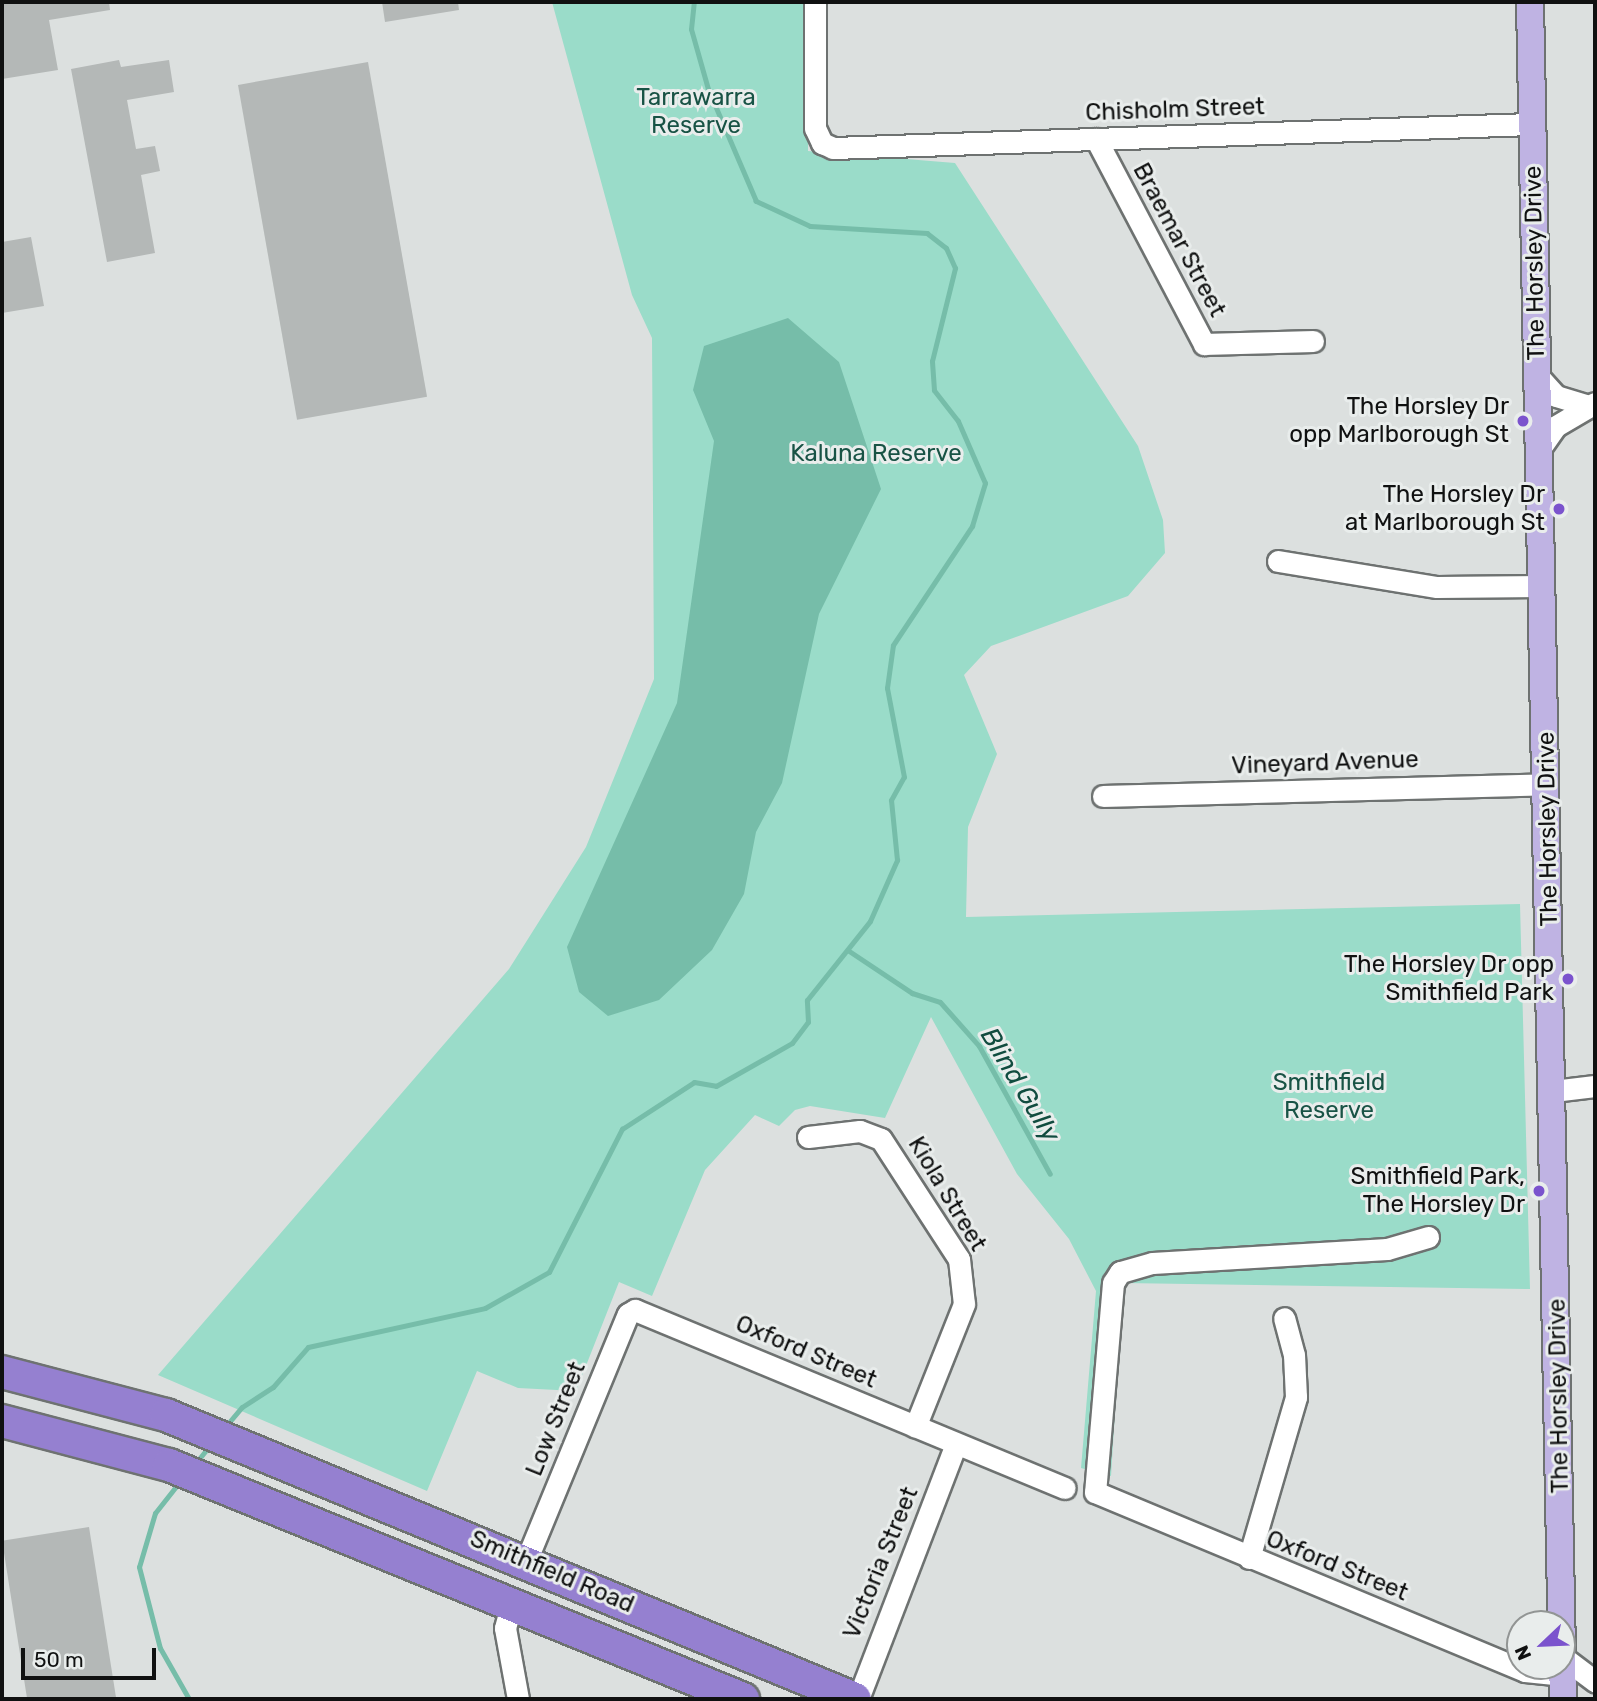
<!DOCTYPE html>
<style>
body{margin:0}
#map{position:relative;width:1597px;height:1701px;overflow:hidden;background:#dce0df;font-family:Rubik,sans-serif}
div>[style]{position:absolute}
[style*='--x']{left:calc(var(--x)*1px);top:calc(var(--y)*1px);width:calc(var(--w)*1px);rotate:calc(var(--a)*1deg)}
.green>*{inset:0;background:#9adcc9}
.water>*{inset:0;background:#76bda9}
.stream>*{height:5px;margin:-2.5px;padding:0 2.5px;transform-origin:2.5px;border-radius:2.5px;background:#76bda9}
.building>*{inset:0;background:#b4b8b7;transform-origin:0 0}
.roads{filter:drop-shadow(2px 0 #6e7271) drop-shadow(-2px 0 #6e7271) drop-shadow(0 2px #6e7271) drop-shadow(0 -2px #6e7271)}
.minor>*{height:21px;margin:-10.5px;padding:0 10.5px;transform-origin:10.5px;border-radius:10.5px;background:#fff}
.major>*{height:26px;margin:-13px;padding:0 13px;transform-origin:13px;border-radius:13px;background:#bfb3e3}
.highway>*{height:32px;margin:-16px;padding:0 16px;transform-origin:16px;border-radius:16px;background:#9580d0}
.dots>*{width:19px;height:19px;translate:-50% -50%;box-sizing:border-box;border:4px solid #e9edec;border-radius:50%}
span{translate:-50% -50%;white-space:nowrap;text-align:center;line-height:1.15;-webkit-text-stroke:6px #e9edec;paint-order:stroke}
.park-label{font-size:24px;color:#185345}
.street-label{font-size:24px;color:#101111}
.poi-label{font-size:24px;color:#101111}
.right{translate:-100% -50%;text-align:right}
.water-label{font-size:26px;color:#104c3f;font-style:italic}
.frame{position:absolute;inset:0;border:4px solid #101111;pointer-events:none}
.north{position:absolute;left:1506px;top:1610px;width:70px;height:70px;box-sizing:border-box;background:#e9edec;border:2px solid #929594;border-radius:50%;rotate:247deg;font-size:19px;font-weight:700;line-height:28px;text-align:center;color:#101111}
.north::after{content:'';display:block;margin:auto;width:24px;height:32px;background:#7b53cd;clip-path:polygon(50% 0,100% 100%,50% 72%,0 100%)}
.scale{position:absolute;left:21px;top:1648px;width:135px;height:32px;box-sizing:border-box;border:4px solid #101111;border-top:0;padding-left:9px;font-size:21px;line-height:24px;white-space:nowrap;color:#101111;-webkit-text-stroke:5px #e9edec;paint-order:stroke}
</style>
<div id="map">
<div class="green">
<i style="clip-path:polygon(552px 2px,809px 2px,808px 151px,955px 163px,1138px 446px,1163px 520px,1165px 553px,1128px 596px,991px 646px,964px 675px,997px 754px,968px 827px,966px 917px,1520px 904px,1530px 1289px,1123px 1283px,1111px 1476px,1081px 1468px,1096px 1291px,1069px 1239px,1017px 1174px,931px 1017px,885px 1118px,810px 1106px,795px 1110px,779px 1126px,755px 1115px,705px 1170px,652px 1296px,619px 1282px,576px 1391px,518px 1388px,477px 1371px,427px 1491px,158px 1375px,509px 969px,586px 847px,654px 679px,652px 338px,632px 295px)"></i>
</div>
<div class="water">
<i style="clip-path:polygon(788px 318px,839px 362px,881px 489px,819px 614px,782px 783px,756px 832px,744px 894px,712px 950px,659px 1000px,608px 1016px,579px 992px,567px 947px,677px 703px,714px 441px,693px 390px,704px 346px)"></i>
</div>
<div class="stream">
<i style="--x:849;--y:951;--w:76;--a:33.7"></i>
<i style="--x:912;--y:993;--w:29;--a:18"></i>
<i style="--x:940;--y:1002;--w:59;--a:48.4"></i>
<i style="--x:979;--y:1046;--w:146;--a:61"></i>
<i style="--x:225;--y:1427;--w:26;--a:-50"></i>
<i style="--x:242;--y:1407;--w:37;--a:-33"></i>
<i style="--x:273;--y:1387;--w:53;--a:-48.8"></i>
<i style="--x:308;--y:1347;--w:181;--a:-12.4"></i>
<i style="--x:485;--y:1308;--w:73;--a:-29.4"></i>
<i style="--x:549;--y:1272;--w:161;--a:-63"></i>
<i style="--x:622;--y:1129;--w:86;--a:-33.1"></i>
<i style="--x:694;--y:1082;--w:22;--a:10"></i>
<i style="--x:716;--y:1086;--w:87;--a:-29.5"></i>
<i style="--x:792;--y:1043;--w:26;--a:-53"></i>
<i style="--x:808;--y:1022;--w:22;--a:-93"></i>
<i style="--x:807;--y:1000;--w:101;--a:-51.4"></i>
<i style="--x:870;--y:921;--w:67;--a:-66.1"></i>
<i style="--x:897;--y:860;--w:60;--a:-95.7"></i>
<i style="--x:891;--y:800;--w:26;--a:-61"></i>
<i style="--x:904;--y:777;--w:91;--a:-100.8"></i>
<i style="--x:887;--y:688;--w:43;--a:-82.1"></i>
<i style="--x:893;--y:645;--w:143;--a:-56.4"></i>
<i style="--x:972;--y:526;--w:45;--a:-73.2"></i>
<i style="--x:985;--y:483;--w:68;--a:-113.5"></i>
<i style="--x:958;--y:421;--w:39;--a:-128"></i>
<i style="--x:934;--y:390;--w:29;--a:-94"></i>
<i style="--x:932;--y:361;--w:96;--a:-76.1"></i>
<i style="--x:955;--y:268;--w:22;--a:-114"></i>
<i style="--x:946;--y:248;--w:24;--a:-142"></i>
<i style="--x:927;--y:233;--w:117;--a:-176.6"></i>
<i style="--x:810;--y:226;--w:60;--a:-155.2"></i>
<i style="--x:756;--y:201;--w:122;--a:-113.2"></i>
<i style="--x:708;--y:89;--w:62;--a:-105.8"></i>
<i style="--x:691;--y:29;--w:27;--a:-84"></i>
<i style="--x:194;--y:1465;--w:26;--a:-51"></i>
<i style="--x:181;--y:1480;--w:42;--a:128.2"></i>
<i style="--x:155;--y:1513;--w:56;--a:106.5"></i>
<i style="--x:139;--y:1567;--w:84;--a:75.5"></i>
<i style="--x:160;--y:1648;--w:59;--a:60.4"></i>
</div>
<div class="building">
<i style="clip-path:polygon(2px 2px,109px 2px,110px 10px,49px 20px,58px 70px,2px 79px)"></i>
<i style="clip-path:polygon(382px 2px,458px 2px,459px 10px,385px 22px)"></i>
<i style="clip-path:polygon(119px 60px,121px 67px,169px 60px,174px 92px,127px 100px,136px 149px,155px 146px,160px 171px,141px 175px,155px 253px,107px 262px,71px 69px)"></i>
<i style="left:368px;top:62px;width:340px;height:132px;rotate:80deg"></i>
<i style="clip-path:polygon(31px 237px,44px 306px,2px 313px,2px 242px)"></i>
<i style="left:89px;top:1527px;width:174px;height:88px;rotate:81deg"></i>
</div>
<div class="roads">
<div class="minor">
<i style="--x:815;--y:2;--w:126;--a:90"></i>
<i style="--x:815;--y:128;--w:17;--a:65"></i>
<i style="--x:822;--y:143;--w:12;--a:24"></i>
<i style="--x:833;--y:148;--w:699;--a:-1.97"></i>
<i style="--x:1096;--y:139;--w:232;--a:62.2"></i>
<i style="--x:1204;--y:344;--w:109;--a:-1.6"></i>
<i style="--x:1537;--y:375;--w:28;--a:48"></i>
<i style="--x:1556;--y:396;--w:31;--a:17"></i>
<i style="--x:1539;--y:450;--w:29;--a:-55"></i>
<i style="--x:1556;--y:426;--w:45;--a:-30.5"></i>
<i style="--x:1278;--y:561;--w:161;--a:9.3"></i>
<i style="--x:1437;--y:587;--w:105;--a:-0.5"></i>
<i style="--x:1103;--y:796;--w:444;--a:-1.5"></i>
<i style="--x:1553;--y:1091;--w:42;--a:-6.8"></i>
<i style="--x:808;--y:1137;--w:52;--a:-6.6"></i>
<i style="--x:860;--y:1131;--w:22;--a:21"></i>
<i style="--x:881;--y:1139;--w:143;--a:57"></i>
<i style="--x:959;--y:1259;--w:45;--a:83.7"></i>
<i style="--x:964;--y:1304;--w:132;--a:111.7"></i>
<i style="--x:1428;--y:1237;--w:43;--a:163.7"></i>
<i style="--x:1387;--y:1249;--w:235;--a:176.6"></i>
<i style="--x:1152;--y:1263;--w:33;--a:164"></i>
<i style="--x:1120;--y:1272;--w:13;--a:122"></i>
<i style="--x:1113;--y:1283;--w:210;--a:94.9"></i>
<i style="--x:1095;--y:1492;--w:466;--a:22.6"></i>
<i style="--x:1525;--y:1671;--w:39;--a:6"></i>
<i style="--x:1249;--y:1558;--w:168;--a:-73.7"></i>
<i style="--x:1296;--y:1397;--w:42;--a:-92.7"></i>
<i style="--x:1294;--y:1355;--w:38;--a:-105"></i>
<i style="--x:526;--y:1561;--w:267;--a:-67.6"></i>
<i style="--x:628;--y:1314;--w:8;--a:-30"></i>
<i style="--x:635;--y:1310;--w:465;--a:22.5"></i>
<i style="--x:512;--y:1602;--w:27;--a:105"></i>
<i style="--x:505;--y:1628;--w:72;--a:79.6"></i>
<i style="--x:1564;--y:1658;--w:39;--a:37"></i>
<i style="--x:858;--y:1699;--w:271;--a:-69"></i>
</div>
<div class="major">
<i style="--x:1530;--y:2;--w:1697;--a:88.89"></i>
</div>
<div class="highway">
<i style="--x:2;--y:1372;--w:170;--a:14.7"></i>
<i style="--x:166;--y:1415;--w:745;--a:22.4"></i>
<i style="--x:2;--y:1421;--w:173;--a:14.8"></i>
<i style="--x:169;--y:1465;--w:620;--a:22.18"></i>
</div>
</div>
<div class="dots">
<i style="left:1523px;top:421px;background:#7b53cd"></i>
<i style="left:1559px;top:509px;background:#7b53cd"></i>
<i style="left:1568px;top:979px;background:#7b53cd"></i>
<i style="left:1539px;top:1191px;background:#7b53cd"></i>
</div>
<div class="park-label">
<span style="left:696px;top:112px">Tarrawarra<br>Reserve</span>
<span style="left:876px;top:454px">Kaluna Reserve</span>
<span style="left:1329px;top:1097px">Smithfield<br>Reserve</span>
</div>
<div class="street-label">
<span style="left:1175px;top:110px;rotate:-2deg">Chisholm Street</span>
<span style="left:1179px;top:240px;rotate:62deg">Braemar Street</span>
<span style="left:1535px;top:263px;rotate:-91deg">The Horsley Drive</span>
<span style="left:1325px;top:763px;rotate:-2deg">Vineyard Avenue</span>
<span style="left:1548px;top:829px;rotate:-91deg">The Horsley Drive</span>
<span style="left:947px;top:1194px;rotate:59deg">Kiola Street</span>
<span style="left:806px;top:1352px;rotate:23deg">Oxford Street</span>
<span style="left:1559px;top:1396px;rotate:-91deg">The Horsley Drive</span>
<span style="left:556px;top:1419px;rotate:-68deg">Low Street</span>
<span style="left:881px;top:1563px;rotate:-68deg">Victoria Street</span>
<span style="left:1337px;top:1566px;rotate:22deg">Oxford Street</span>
<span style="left:552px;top:1572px;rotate:23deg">Smithfield Road</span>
</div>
<div class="poi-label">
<span class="right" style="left:1509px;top:421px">The Horsley Dr<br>opp Marlborough St</span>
<span class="right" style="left:1545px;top:509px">The Horsley Dr<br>at Marlborough St</span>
<span class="right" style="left:1554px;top:979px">The Horsley Dr opp<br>Smithfield Park</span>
<span class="right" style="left:1525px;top:1191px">Smithfield Park,<br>The Horsley Dr</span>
</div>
<div class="water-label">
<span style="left:1020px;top:1085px;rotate:59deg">Blind Gully</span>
</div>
<div class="frame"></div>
<div class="north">N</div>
<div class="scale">50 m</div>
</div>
